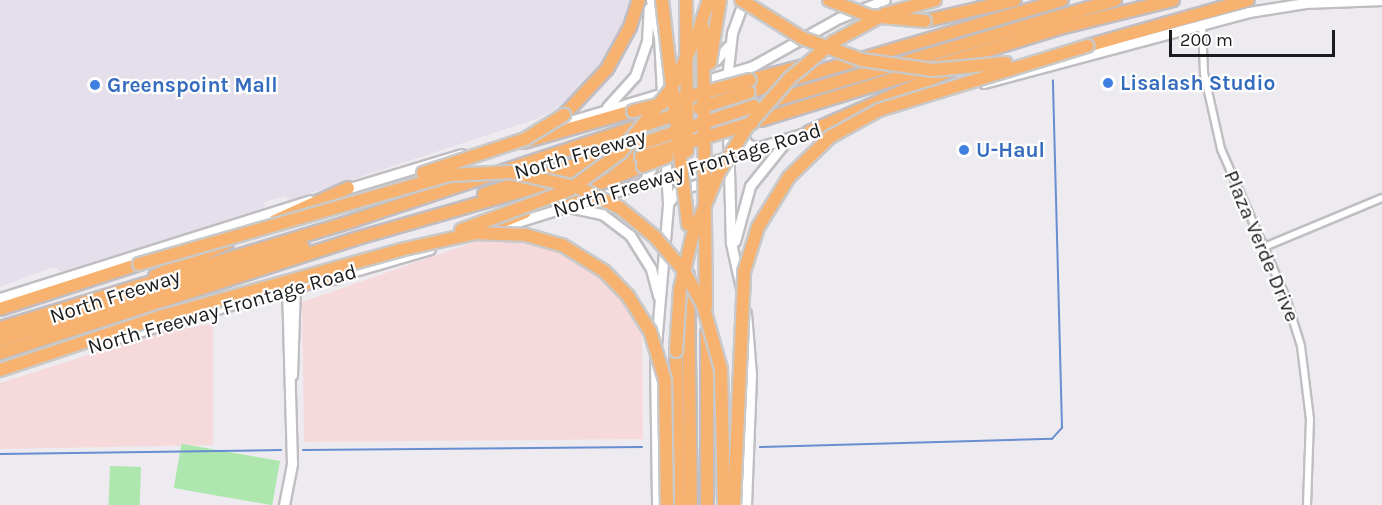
<!DOCTYPE html>
<style>
body{margin:0}
#map{position:relative;width:1382px;height:505px;overflow:hidden;background:#edebef;font-family:Karla,sans-serif}
div>[style]{position:absolute}
[style*='--x']{left:calc(var(--x)*1px);top:calc(var(--y)*1px);width:calc(var(--w)*1px);rotate:calc(var(--a)*1deg)}
.built>*{inset:0;background:#e4dfea}
.industrial>*{inset:0;background:#f6dadb}
.green>*{inset:0;background:#ade7ae;transform-origin:0 0}
.stream>*{height:1.5px;margin:-0.75px;padding:0 0.75px;transform-origin:0.75px;border-radius:0.75px;background:#698dd1}
.roads{filter:drop-shadow(2px 0 #c0bec2) drop-shadow(-2px 0 #c0bec2) drop-shadow(0 2px #c0bec2) drop-shadow(0 -2px #c0bec2)}
.street>*{height:6px;margin:-3px;padding:0 3px;transform-origin:3px;border-radius:3px;background:#fff}
.secondary>*{height:9px;margin:-4.5px;padding:0 4.5px;transform-origin:4.5px;border-radius:4.5px;background:#fff}
.highway>*{height:12px;margin:-6px;padding:0 6px;transform-origin:6px;border-radius:6px;background:#f8b26f}
.bridges{filter:drop-shadow(2px 0 #c9c9c9) drop-shadow(-2px 0 #c9c9c9) drop-shadow(0 2px #c9c9c9) drop-shadow(0 -2px #c9c9c9)}
.highway-bridge>*{height:12px;margin:-6px;padding:0 6px;transform-origin:6px;border-radius:6px;background:#f8b26f}
.dots>*{width:16px;height:16px;translate:-50% -50%;box-sizing:border-box;border:3px solid #fff;border-radius:50%}
span{translate:-50% -50%;white-space:nowrap;text-align:center;line-height:1.15;-webkit-text-stroke:4.5px #fff;paint-order:stroke}
.shop-label{font-size:21px;color:#366cbe;font-weight:700}
.left{translate:0 -50%;text-align:left}
.street-label{font-size:21px;color:#1d1c1d}
.scale{position:absolute;left:1169px;top:30px;width:166px;height:27px;box-sizing:border-box;border:3px solid #1d1c1d;border-top:0;padding-left:8px;font-size:18px;line-height:21px;white-space:nowrap;color:#1d1c1d;-webkit-text-stroke:4px #fff;paint-order:stroke}
</style>
<div id="map">
<div class="built">
<i style="clip-path:polygon(0 0,632px 0,620px 34px,601px 68px,558px 108px,536px 119px,290px 200px,285px 196px,265px 202px,264px 208px,124px 253px,62px 272px,53px 267px,0 287px)"></i>
</div>
<div class="industrial">
<i style="clip-path:polygon(510px 237px,548px 247px,594px 269px,631px 309px,642px 329px,643px 439px,304px 442px,302px 302px,480px 240px)"></i>
<i style="clip-path:polygon(213px 323px,213px 445px,0 449px,0 383px,179px 326px,179px 330px)"></i>
</div>
<div class="green">
<i style="left:280px;top:461px;width:45px;height:100px;rotate:100deg"></i>
<i style="left:110px;top:466px;width:31px;height:39px;rotate:2deg"></i>
</div>
<div class="stream">
<i style="--x:760;--y:447;--w:292;--a:-1.6"></i>
<i style="--x:1052;--y:439;--w:15;--a:-48"></i>
<i style="--x:1062;--y:428;--w:347;--a:-91.5"></i>
<i style="--x:303;--y:450;--w:339;--a:-0.5"></i>
<i style="--x:0;--y:454;--w:281;--a:-0.8"></i>
</div>
<div class="roads">
<div class="street">
<i style="--x:1202;--y:25;--w:48;--a:87.6"></i>
<i style="--x:1204;--y:73;--w:78;--a:77.4"></i>
<i style="--x:1221;--y:149;--w:163;--a:66.4"></i>
<i style="--x:1286;--y:298;--w:50;--a:72.6"></i>
<i style="--x:1301;--y:346;--w:74;--a:83"></i>
<i style="--x:1310;--y:419;--w:86;--a:92"></i>
<i style="--x:1264;--y:247;--w:128;--a:-22.6"></i>
</div>
<div class="secondary">
<i style="--x:651;--y:0;--w:38;--a:78"></i>
<i style="--x:659;--y:37;--w:168;--a:86.9"></i>
<i style="--x:668;--y:205;--w:140;--a:94.9"></i>
<i style="--x:681;--y:70;--w:36;--a:-16"></i>
<i style="--x:716;--y:60;--w:18;--a:-49"></i>
<i style="--x:727;--y:79;--w:46;--a:-83.8"></i>
<i style="--x:732;--y:33;--w:35;--a:-70"></i>
<i style="--x:984;--y:83;--w:274;--a:-15"></i>
<i style="--x:1249;--y:12;--w:57;--a:-9.1"></i>
<i style="--x:1305;--y:3;--w:77;--a:-2.2"></i>
<i style="--x:738;--y:90;--w:47;--a:83.9"></i>
<i style="--x:743;--y:137;--w:9;--a:58"></i>
<i style="--x:748;--y:145;--w:10;--a:11"></i>
<i style="--x:727;--y:93;--w:150;--a:88.5"></i>
<i style="--x:731;--y:243;--w:46;--a:77.5"></i>
<i style="--x:607;--y:107;--w:42;--a:-47.9"></i>
<i style="--x:635;--y:76;--w:36;--a:-71"></i>
<i style="--x:647;--y:42;--w:34;--a:-87"></i>
<i style="--x:550;--y:127;--w:212;--a:-16.7"></i>
<i style="--x:753;--y:66;--w:98;--a:-29.2"></i>
<i style="--x:839;--y:18;--w:49;--a:-21.4"></i>
<i style="--x:643;--y:183;--w:18;--a:-61"></i>
<i style="--x:652;--y:167;--w:48;--a:-91.2"></i>
<i style="--x:343;--y:190;--w:124;--a:-16.8"></i>
<i style="--x:669;--y:202;--w:15;--a:-53"></i>
<i style="--x:678;--y:190;--w:33;--a:-16"></i>
<i style="--x:573;--y:208;--w:30;--a:12"></i>
<i style="--x:602;--y:214;--w:35;--a:37"></i>
<i style="--x:630;--y:235;--w:40;--a:58"></i>
<i style="--x:651;--y:269;--w:28;--a:75"></i>
<i style="--x:498;--y:228;--w:331;--a:-17.2"></i>
<i style="--x:735;--y:241;--w:57;--a:-74.7"></i>
<i style="--x:750;--y:186;--w:58;--a:-51.3"></i>
<i style="--x:331;--y:278;--w:103;--a:-16.3"></i>
<i style="--x:0;--y:298;--w:325;--a:-17.5"></i>
<i style="--x:97;--y:344;--w:199;--a:-16.3"></i>
<i style="--x:655;--y:357;--w:148;--a:89.2"></i>
<i style="--x:292;--y:375;--w:89;--a:-88.1"></i>
<i style="--x:284;--y:505;--w:42;--a:-79"></i>
<i style="--x:292;--y:464;--w:176;--a:-91.6"></i>
<i style="--x:746;--y:505;--w:131;--a:-87.8"></i>
<i style="--x:751;--y:374;--w:61;--a:-94.7"></i>
</div>
<div class="highway">
<i style="--x:925;--y:21;--w:92;--a:-13.1"></i>
<i style="--x:1087;--y:46;--w:167;--a:-15.9"></i>
<i style="--x:750;--y:80;--w:59;--a:-14.7"></i>
<i style="--x:749;--y:92;--w:326;--a:-16.4"></i>
<i style="--x:765;--y:103;--w:365;--a:-16.4"></i>
<i style="--x:564;--y:115;--w:63;--a:-46.9"></i>
<i style="--x:607;--y:69;--w:48;--a:-61.3"></i>
<i style="--x:630;--y:27;--w:28;--a:-72"></i>
<i style="--x:761;--y:120;--w:317;--a:-17.1"></i>
<i style="--x:1064;--y:27;--w:112;--a:-13.9"></i>
<i style="--x:809;--y:132;--w:157;--a:-23.6"></i>
<i style="--x:524;--y:142;--w:113;--a:-15.9"></i>
<i style="--x:484;--y:194;--w:164;--a:-17.8"></i>
<i style="--x:559;--y:200;--w:91;--a:-22"></i>
<i style="--x:275;--y:221;--w:80;--a:-24.3"></i>
<i style="--x:472;--y:234;--w:57;--a:-22.5"></i>
<i style="--x:688;--y:275;--w:230;--a:89.3"></i>
<i style="--x:155;--y:276;--w:79;--a:-24.6"></i>
<i style="--x:283;--y:288;--w:55;--a:-11.5"></i>
<i style="--x:0;--y:309;--w:146;--a:-17.9"></i>
<i style="--x:0;--y:328;--w:371;--a:-16.9"></i>
<i style="--x:355;--y:220;--w:297;--a:-18.3"></i>
<i style="--x:707;--y:333;--w:172;--a:90"></i>
<i style="--x:0;--y:340;--w:317;--a:-17.1"></i>
<i style="--x:676;--y:351;--w:154;--a:88.9"></i>
<i style="--x:0;--y:353;--w:376;--a:-17.8"></i>
<i style="--x:358;--y:238;--w:294;--a:-16"></i>
</div>
</div>
<div class="bridges">
<div class="highway-bridge">
<i style="--x:662;--y:0;--w:226;--a:83.4"></i>
<i style="--x:686;--y:0;--w:151;--a:89.6"></i>
<i style="--x:741;--y:0;--w:72;--a:31.9"></i>
<i style="--x:802;--y:38;--w:64;--a:20.1"></i>
<i style="--x:862;--y:60;--w:72;--a:8"></i>
<i style="--x:933;--y:70;--w:73;--a:-5.5"></i>
<i style="--x:829;--y:0;--w:44;--a:21.3"></i>
<i style="--x:870;--y:16;--w:55;--a:5.2"></i>
<i style="--x:703;--y:28;--w:279;--a:89.4"></i>
<i style="--x:710;--y:63;--w:64;--a:-81"></i>
<i style="--x:679;--y:99;--w:73;--a:-15"></i>
<i style="--x:699;--y:108;--w:52;--a:-17.7"></i>
<i style="--x:633;--y:111;--w:30;--a:-14"></i>
<i style="--x:644;--y:125;--w:40;--a:-18"></i>
<i style="--x:640;--y:144;--w:120;--a:-18.4"></i>
<i style="--x:641;--y:157;--w:116;--a:-17"></i>
<i style="--x:643;--y:166;--w:26;--a:-21"></i>
<i style="--x:423;--y:173;--w:108;--a:-18.4"></i>
<i style="--x:525;--y:139;--w:46;--a:-31.6"></i>
<i style="--x:461;--y:230;--w:115;--a:-20.3"></i>
<i style="--x:569;--y:190;--w:63;--a:-36"></i>
<i style="--x:620;--y:153;--w:82;--a:-51.4"></i>
<i style="--x:671;--y:89;--w:62;--a:-64.3"></i>
<i style="--x:698;--y:33;--w:35;--a:-72"></i>
<i style="--x:139;--y:264;--w:323;--a:-16"></i>
<i style="--x:450;--y:175;--w:61;--a:-2.8"></i>
<i style="--x:511;--y:172;--w:70;--a:13.2"></i>
<i style="--x:579;--y:188;--w:46;--a:26"></i>
<i style="--x:620;--y:208;--w:45;--a:39.6"></i>
<i style="--x:655;--y:237;--w:45;--a:49.5"></i>
<i style="--x:684;--y:271;--w:39;--a:61"></i>
<i style="--x:703;--y:305;--w:66;--a:74.3"></i>
<i style="--x:721;--y:369;--w:136;--a:88.7"></i>
<i style="--x:676;--y:351;--w:62;--a:-86.3"></i>
<i style="--x:680;--y:289;--w:53;--a:-77"></i>
<i style="--x:692;--y:237;--w:68;--a:-67.6"></i>
<i style="--x:718;--y:174;--w:55;--a:-58.3"></i>
<i style="--x:747;--y:127;--w:65;--a:-48.7"></i>
<i style="--x:790;--y:78;--w:56;--a:-39.9"></i>
<i style="--x:833;--y:42;--w:59;--a:-28.3"></i>
<i style="--x:885;--y:14;--w:52;--a:-15.6"></i>
<i style="--x:0;--y:370;--w:168;--a:-18.4"></i>
<i style="--x:159;--y:317;--w:250;--a:-15.5"></i>
<i style="--x:400;--y:250;--w:78;--a:-12.6"></i>
<i style="--x:476;--y:233;--w:50;--a:2.3"></i>
<i style="--x:526;--y:235;--w:37;--a:16"></i>
<i style="--x:562;--y:245;--w:49;--a:31.8"></i>
<i style="--x:604;--y:271;--w:35;--a:46"></i>
<i style="--x:628;--y:296;--w:41;--a:57.8"></i>
<i style="--x:650;--y:331;--w:51;--a:73"></i>
<i style="--x:665;--y:380;--w:125;--a:89.1"></i>
<i style="--x:734;--y:505;--w:233;--a:-87.5"></i>
<i style="--x:744;--y:272;--w:47;--a:-72.7"></i>
<i style="--x:758;--y:227;--w:59;--a:-58.2"></i>
<i style="--x:789;--y:177;--w:57;--a:-44.3"></i>
<i style="--x:830;--y:137;--w:56;--a:-28.9"></i>
<i style="--x:879;--y:110;--w:218;--a:-17.1"></i>
</div>
</div>
<div class="dots">
<i style="left:1108px;top:83px;background:#3f7fe0"></i>
<i style="left:95px;top:85px;background:#3f7fe0"></i>
<i style="left:964px;top:150px;background:#3f7fe0"></i>
</div>
<div class="shop-label">
<span class="left" style="left:1120px;top:83px">Lisalash Studio</span>
<span class="left" style="left:107px;top:85px">Greenspoint Mall</span>
<span class="left" style="left:976px;top:150px">U-Haul</span>
</div>
<div class="street-label">
<span style="left:580px;top:154px;rotate:-16deg">North Freeway</span>
<span style="left:687px;top:170px;rotate:-17deg">North Freeway Frontage Road</span>
<span style="left:1262px;top:246px;rotate:67deg">Plaza Verde Drive</span>
<span style="left:115px;top:296px;rotate:-18deg">North Freeway</span>
<span style="left:222px;top:309px;rotate:-16deg">North Freeway Frontage Road</span>
</div>
<div class="scale">200 m</div>
</div>
